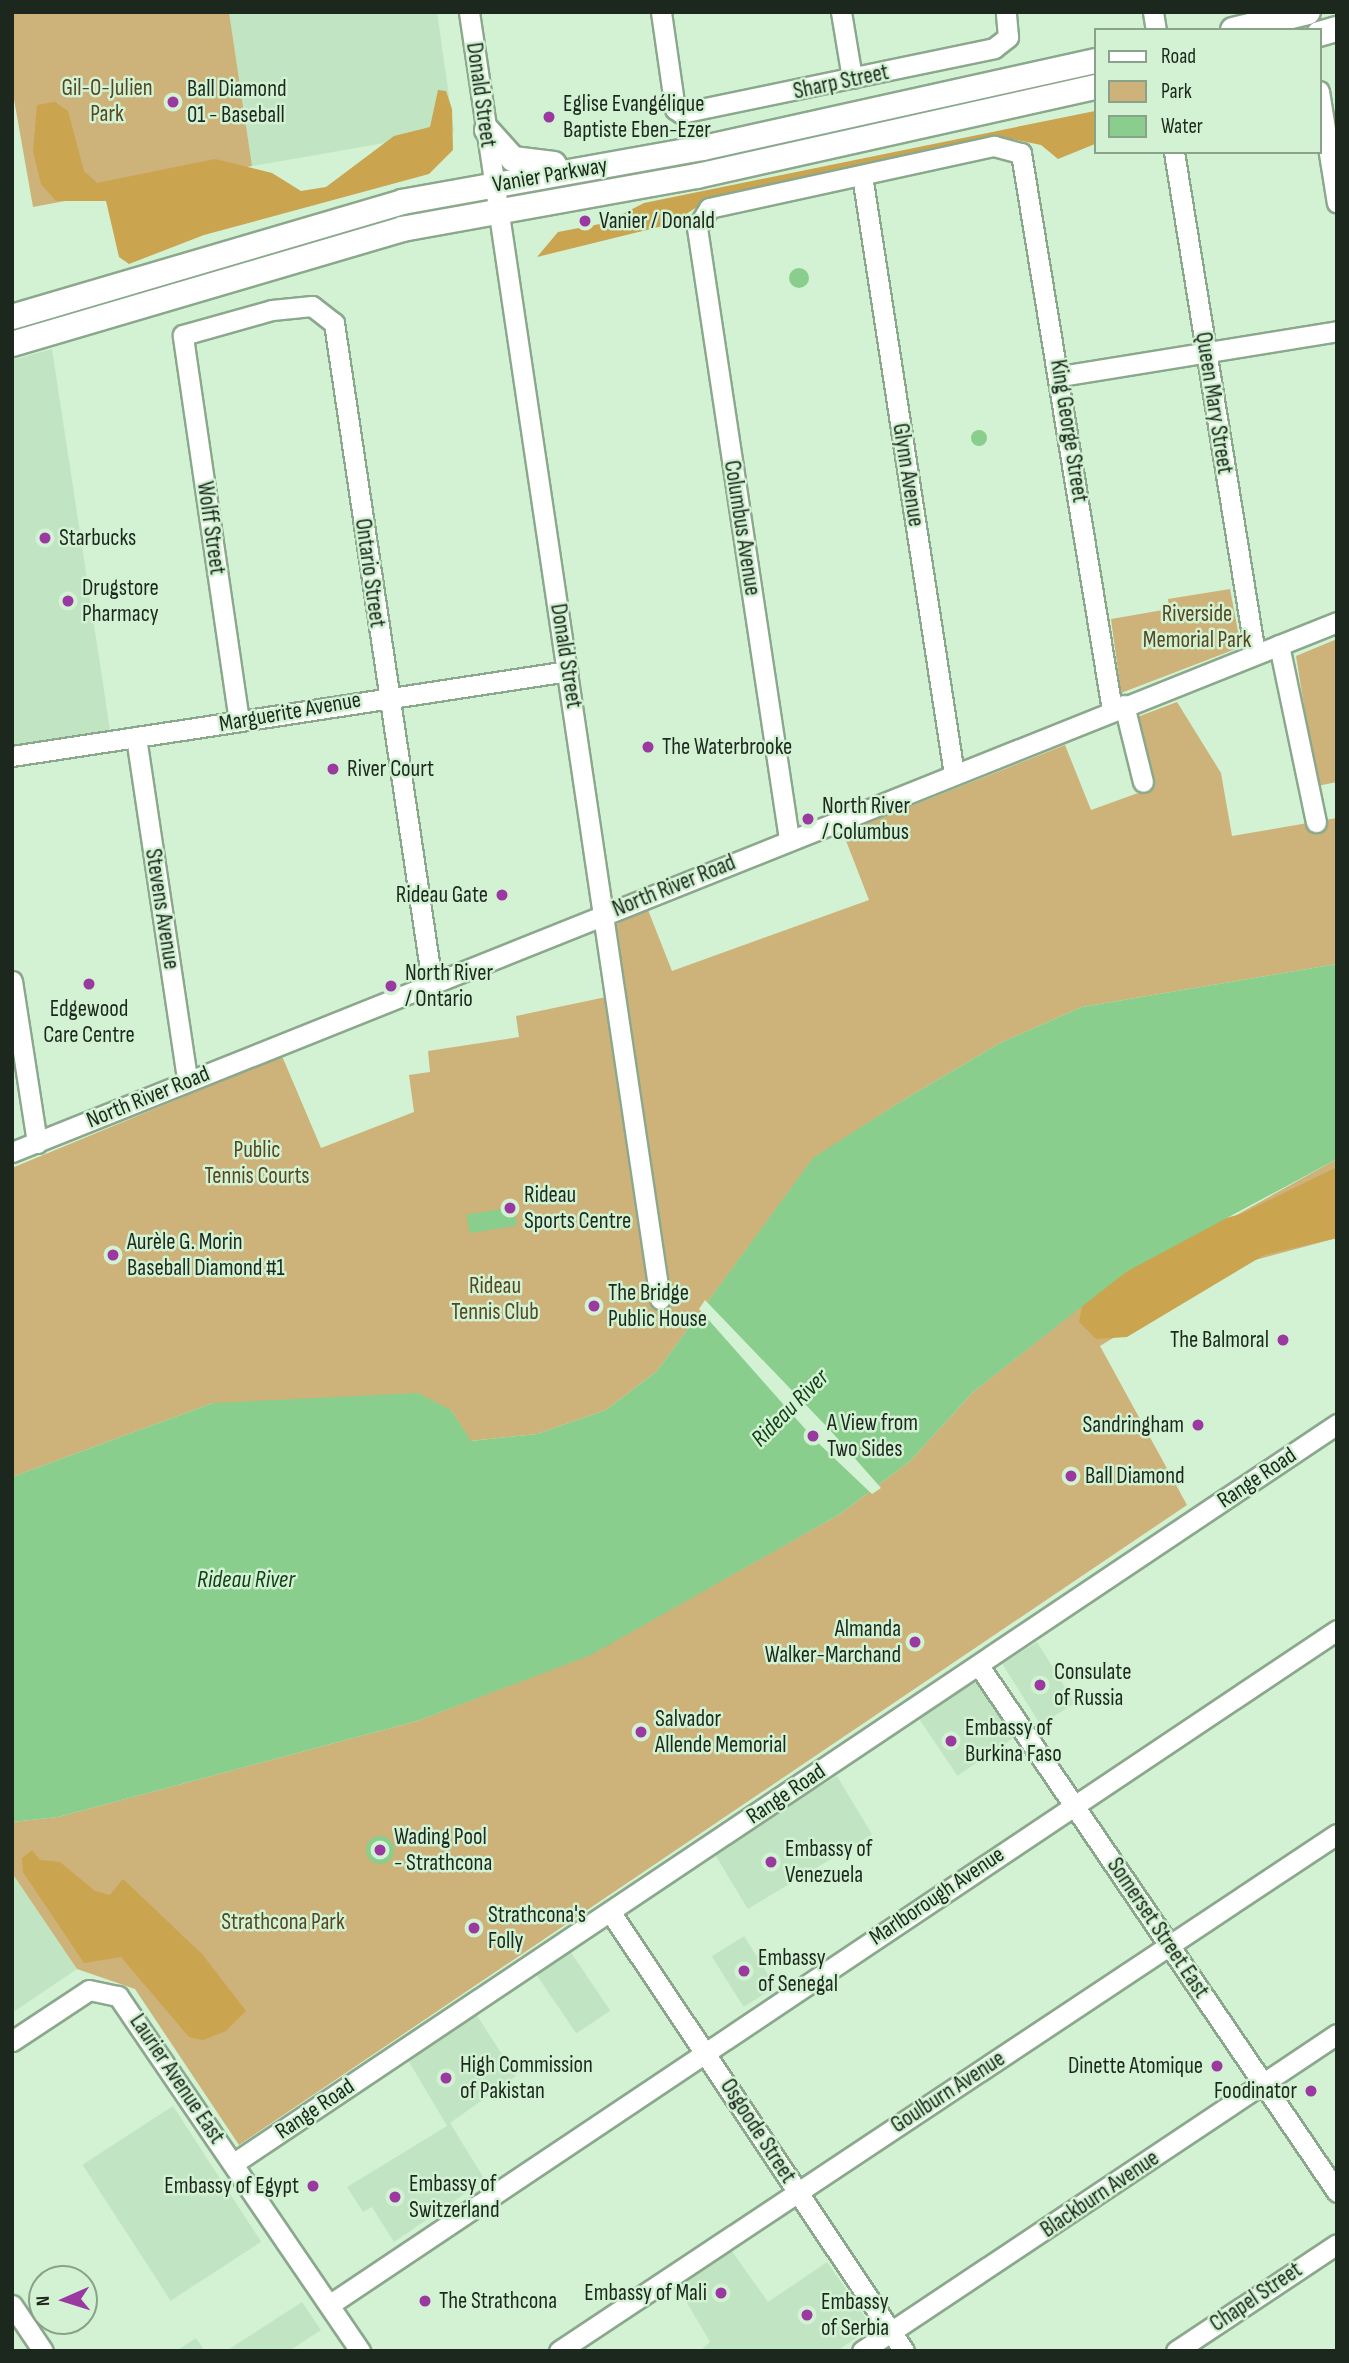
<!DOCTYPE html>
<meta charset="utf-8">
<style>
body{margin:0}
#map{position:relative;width:1349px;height:2363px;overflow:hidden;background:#d3f2d3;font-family:"Sofia Sans Condensed",sans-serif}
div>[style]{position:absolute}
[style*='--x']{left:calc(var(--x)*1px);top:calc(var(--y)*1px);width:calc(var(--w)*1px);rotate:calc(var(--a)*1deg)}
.built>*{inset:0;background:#c1e5c2;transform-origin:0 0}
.green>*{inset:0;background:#cdb279}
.forest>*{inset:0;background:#caa44e}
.water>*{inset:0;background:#8ace8d;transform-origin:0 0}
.round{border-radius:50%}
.pier>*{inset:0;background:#d3f2d3}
.roads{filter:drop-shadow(2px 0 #8ba88c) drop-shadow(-2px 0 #8ba88c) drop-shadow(0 2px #8ba88c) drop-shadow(0 -2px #8ba88c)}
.minor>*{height:19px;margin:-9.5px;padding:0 9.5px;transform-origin:9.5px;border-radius:9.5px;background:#fff}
.major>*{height:24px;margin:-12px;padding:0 12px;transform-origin:12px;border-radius:12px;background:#fff}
.dots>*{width:19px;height:19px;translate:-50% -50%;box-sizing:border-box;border:4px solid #d3f2d3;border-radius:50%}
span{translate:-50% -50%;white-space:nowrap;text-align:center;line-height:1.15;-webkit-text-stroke:5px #d3f2d3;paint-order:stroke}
.street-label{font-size:23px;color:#1c281d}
.park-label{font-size:23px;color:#574622}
.poi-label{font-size:23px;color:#1c281d}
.left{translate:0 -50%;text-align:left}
.right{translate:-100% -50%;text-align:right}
.water-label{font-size:24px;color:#103f16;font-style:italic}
.frame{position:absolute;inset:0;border:14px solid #1c281d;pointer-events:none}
.legend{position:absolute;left:1094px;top:28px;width:228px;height:126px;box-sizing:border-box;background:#d3f2d3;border:2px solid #8aa18a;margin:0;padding:9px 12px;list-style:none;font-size:21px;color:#1c281d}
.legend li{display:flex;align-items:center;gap:14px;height:35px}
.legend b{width:35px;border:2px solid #8aa18a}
.north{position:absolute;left:28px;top:2265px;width:70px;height:70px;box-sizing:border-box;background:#d3f2d3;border:2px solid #8aa18a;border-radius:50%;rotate:267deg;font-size:19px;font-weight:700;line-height:28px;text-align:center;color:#1c281d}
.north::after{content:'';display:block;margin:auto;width:24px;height:32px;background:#9a39a0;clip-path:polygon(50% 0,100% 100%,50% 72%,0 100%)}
</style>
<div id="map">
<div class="built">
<i style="clip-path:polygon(229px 12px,437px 12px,454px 131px,252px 166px)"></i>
<i style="clip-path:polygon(52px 349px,110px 730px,12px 746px,12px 360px)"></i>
<i style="left:1037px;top:1642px;width:72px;height:41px;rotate:58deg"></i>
<i style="left:976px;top:1680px;width:69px;height:69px;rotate:56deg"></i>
<i style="left:837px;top:1776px;width:68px;height:145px;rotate:59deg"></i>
<i style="clip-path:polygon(12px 1873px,77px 1969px,12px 2013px)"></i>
<i style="left:744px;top:1936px;width:60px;height:38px;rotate:58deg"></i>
<i style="left:570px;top:1951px;width:72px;height:41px;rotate:56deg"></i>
<i style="clip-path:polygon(476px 2014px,516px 2076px,450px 2123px,485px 2180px,394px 2242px,372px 2207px,363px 2212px,347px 2187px,447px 2126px,408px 2060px)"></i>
<i style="left:173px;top:2106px;width:162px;height:108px;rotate:57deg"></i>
<i style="clip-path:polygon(729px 2247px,768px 2302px,827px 2262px,872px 2327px,837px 2351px,700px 2351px,710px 2342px,676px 2284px)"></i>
<i style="clip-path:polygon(302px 2302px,321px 2330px,289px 2351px,226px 2351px)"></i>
<i style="clip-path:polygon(196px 2338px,205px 2351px,176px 2351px)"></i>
</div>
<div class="green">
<i style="clip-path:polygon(12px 12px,229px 12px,252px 166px,33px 207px,12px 88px)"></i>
<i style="clip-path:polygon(1230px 589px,1241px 647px,1121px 693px,1111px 619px,1169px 609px,1168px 599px)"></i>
<i style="clip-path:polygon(1337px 639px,1337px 782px,1317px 786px,1296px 656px)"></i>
<i style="clip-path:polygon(1177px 702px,1221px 773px,1232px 836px,1337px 818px,1337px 964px,1082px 1007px,1000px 1043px,900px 1102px,813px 1159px,657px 1371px,606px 1410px,537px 1434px,470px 1441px,451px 1410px,213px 1403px,12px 1477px,12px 1168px,282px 1056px,321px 1148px,414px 1112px,409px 1075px,430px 1072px,428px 1051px,519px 1037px,516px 1016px,606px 997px,597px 938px,626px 918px,648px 910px,672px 971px,869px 900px,843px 833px,1065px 745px,1091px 810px,1152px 788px,1132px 719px)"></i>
<i style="clip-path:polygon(1337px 1159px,1337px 1238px,1229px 1267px,1100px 1346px,1187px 1505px,239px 2145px,135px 1989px,77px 1969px,12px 1873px,12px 1822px,58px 1817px,417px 1721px,591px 1654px,840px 1514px,910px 1461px,973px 1392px,1102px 1290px)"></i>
</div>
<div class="forest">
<i style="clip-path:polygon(438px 90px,446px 91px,452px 109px,453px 150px,429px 174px,204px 235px,129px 264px,119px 257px,106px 201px,56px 201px,41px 184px,33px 151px,37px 105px,55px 102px,68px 111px,84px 171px,97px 183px,215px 159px,272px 173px,301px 191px,326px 187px,394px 136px,430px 127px)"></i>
<i style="clip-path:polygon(1095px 111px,1095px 144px,1058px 159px,1041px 145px,1012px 139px,700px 205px,671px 224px,537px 257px,558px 232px,605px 223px,644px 203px)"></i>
<i style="clip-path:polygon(1337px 1167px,1337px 1238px,1264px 1255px,1127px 1337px,1096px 1339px,1079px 1322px,1083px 1302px,1188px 1228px,1241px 1214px)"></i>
<i style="clip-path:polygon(32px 1850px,40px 1860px,60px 1862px,95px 1891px,110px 1895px,123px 1879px,202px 1954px,246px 2011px,226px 2031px,203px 2040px,189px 2037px,121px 1957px,84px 1963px,23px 1872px,22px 1858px)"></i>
</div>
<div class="water">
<i class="round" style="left:789px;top:268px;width:20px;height:20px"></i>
<i class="round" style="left:971px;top:430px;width:16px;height:16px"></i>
<i style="clip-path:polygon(1337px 964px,1337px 1159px,1126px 1272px,973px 1392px,910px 1461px,840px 1514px,591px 1655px,417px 1721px,58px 1817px,12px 1822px,12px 1477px,213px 1403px,418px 1393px,451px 1410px,471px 1441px,537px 1434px,606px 1410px,657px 1371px,813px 1158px,900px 1102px,1000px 1043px,1082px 1007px)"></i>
<i style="left:514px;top:1207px;width:19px;height:48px;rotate:81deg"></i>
<i class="round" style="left:366px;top:1836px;width:28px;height:28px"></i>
</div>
<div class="pier">
<i style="clip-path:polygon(705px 1300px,829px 1429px,881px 1488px,872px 1494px,815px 1440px,699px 1309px)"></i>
</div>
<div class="roads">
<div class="minor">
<i style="--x:469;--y:12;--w:1301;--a:81.56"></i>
<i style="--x:661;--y:12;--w:98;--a:81.8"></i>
<i style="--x:675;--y:109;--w:7;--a:34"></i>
<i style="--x:681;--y:113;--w:320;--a:-11.7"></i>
<i style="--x:994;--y:48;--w:18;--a:-38"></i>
<i style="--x:1008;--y:37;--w:25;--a:-95"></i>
<i style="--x:841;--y:12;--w:67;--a:80.5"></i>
<i style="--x:1153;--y:12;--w:18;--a:81"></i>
<i style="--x:1319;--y:91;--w:113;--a:80.9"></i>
<i style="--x:1174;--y:152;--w:508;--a:80.83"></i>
<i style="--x:862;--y:175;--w:606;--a:81.27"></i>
<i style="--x:1060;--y:376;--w:281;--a:-9.2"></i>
<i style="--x:1279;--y:645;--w:181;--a:78.2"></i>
<i style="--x:1124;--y:705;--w:79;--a:76.1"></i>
<i style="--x:239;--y:721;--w:390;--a:-98.3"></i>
<i style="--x:183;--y:335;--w:92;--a:-15.7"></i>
<i style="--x:272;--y:310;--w:40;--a:-5.7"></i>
<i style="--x:312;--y:306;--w:28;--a:38"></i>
<i style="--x:334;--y:323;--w:667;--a:81.55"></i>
<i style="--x:136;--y:737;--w:347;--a:81.5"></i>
<i style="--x:12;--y:756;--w:562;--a:-8.69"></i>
<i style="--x:789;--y:839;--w:618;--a:-98.56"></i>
<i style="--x:697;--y:228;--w:23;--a:-59"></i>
<i style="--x:709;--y:208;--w:292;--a:-12.3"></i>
<i style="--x:994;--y:146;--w:28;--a:15"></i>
<i style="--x:1021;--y:153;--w:564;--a:80.72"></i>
<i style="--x:12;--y:981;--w:164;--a:81.2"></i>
<i style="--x:12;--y:1152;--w:1427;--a:-21.8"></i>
<i style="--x:979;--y:1666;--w:636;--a:55.76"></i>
<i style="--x:611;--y:1913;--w:527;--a:56.22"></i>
<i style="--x:12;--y:2041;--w:92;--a:-33.5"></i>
<i style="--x:89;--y:1990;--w:30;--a:12"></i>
<i style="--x:118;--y:1996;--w:430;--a:55.7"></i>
<i style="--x:234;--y:2163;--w:1328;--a:-33.82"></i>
<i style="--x:12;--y:2305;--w:55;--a:56"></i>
<i style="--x:329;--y:2305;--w:1213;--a:-33.81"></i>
<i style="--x:559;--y:2351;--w:934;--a:-33.61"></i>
<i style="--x:862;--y:2351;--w:571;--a:-33.72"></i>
<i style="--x:1176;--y:2351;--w:193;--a:-33.6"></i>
</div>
<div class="major">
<i style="--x:1233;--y:30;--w:77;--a:-13.5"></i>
<i style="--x:1319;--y:34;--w:19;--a:-16"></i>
<i style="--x:487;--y:130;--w:39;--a:48"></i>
<i style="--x:513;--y:159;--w:41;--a:7"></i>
<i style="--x:12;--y:317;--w:407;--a:-16.4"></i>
<i style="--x:402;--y:202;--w:306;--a:-10.2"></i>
<i style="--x:703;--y:148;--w:402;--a:-12.5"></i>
<i style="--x:12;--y:344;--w:407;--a:-16.4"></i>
<i style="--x:402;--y:229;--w:300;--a:-10.2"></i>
<i style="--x:697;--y:176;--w:408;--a:-12.6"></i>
</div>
</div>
<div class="dots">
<i style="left:173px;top:102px;background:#9a39a0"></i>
<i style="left:549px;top:117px;background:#9a39a0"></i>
<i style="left:585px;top:221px;background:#9a39a0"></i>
<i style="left:45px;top:538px;background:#9a39a0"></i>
<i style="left:68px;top:601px;background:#9a39a0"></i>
<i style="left:648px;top:747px;background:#9a39a0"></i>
<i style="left:333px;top:769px;background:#9a39a0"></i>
<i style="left:808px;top:819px;background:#9a39a0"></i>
<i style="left:502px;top:895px;background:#9a39a0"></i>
<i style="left:89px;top:984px;background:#9a39a0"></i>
<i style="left:391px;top:986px;background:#9a39a0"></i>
<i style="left:510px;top:1208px;background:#9a39a0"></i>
<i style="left:113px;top:1255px;background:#9a39a0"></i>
<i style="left:594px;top:1306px;background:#9a39a0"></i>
<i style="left:1283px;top:1340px;background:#9a39a0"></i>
<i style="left:1198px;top:1425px;background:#9a39a0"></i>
<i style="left:813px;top:1436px;background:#9a39a0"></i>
<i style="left:1071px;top:1476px;background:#9a39a0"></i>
<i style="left:915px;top:1642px;background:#9a39a0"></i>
<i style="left:1040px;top:1685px;background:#9a39a0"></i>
<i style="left:641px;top:1732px;background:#9a39a0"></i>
<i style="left:951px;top:1741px;background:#9a39a0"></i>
<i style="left:380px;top:1850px;background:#9a39a0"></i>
<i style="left:771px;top:1862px;background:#9a39a0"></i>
<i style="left:474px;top:1928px;background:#9a39a0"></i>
<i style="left:744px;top:1971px;background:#9a39a0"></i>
<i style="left:1217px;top:2066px;background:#9a39a0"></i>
<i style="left:446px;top:2078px;background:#9a39a0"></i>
<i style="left:1311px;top:2091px;background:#9a39a0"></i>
<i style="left:313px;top:2186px;background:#9a39a0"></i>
<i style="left:395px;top:2197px;background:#9a39a0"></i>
<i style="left:721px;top:2293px;background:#9a39a0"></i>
<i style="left:425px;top:2301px;background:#9a39a0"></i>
<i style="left:807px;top:2315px;background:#9a39a0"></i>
</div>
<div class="street-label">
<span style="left:841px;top:82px;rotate:-12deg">Sharp Street</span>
<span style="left:481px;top:95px;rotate:82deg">Donald Street</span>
<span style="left:550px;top:175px;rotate:-10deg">Vanier Parkway</span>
<span style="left:1214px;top:403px;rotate:81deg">Queen Mary Street</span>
<span style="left:1069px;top:431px;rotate:81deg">King George Street</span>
<span style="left:908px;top:475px;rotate:81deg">Glynn Avenue</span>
<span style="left:211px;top:528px;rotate:82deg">Wolff Street</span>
<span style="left:742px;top:528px;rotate:81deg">Columbus Avenue</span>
<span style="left:370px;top:573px;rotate:82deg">Ontario Street</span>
<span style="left:566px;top:656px;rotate:81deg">Donald Street</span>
<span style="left:290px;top:712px;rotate:-10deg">Marguerite Avenue</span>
<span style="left:674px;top:886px;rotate:-22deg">North River Road</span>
<span style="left:162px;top:909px;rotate:81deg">Stevens Avenue</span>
<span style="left:148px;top:1097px;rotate:-22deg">North River Road</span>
<span style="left:1257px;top:1478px;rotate:-34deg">Range Road</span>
<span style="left:786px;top:1794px;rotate:-34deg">Range Road</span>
<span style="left:937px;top:1896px;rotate:-34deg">Marlborough Avenue</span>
<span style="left:1158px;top:1928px;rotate:56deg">Somerset Street East</span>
<span style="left:177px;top:2079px;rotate:56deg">Laurier Avenue East</span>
<span style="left:948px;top:2092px;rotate:-33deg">Goulburn Avenue</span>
<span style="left:315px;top:2109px;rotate:-34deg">Range Road</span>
<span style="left:758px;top:2131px;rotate:57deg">Osgoode Street</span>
<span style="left:1100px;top:2194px;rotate:-34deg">Blackburn Avenue</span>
<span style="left:1256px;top:2297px;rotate:-34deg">Chapel Street</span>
</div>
<div class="park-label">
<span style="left:107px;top:101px">Gil-O-Julien<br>Park</span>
<span style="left:1197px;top:627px">Riverside<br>Memorial Park</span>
<span style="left:257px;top:1163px">Public<br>Tennis Courts</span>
<span style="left:495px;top:1299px">Rideau<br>Tennis Club</span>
<span style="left:283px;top:1922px">Strathcona Park</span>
</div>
<div class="poi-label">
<span class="left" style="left:187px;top:102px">Ball Diamond<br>01 - Baseball</span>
<span class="left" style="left:563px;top:117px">Eglise Evangélique<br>Baptiste Eben-Ezer</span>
<span class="left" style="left:599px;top:221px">Vanier / Donald</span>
<span class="left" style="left:59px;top:538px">Starbucks</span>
<span class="left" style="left:82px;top:601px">Drugstore<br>Pharmacy</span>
<span class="left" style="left:662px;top:747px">The Waterbrooke</span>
<span class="left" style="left:347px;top:769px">River Court</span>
<span class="left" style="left:822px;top:819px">North River<br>/ Columbus</span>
<span class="right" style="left:488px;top:895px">Rideau Gate</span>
<span class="left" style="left:405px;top:986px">North River<br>/ Ontario</span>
<span style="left:89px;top:1022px">Edgewood<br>Care Centre</span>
<span class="left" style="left:524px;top:1208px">Rideau<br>Sports Centre</span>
<span class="left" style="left:127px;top:1255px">Aurèle G. Morin<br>Baseball Diamond #1</span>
<span class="left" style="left:608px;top:1306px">The Bridge<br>Public House</span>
<span class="right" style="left:1269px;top:1340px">The Balmoral</span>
<span class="left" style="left:827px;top:1436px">A View from<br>Two Sides</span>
<span class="right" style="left:1184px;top:1425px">Sandringham</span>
<span class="left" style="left:1085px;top:1476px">Ball Diamond</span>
<span class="right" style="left:901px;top:1642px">Almanda<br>Walker-Marchand</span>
<span class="left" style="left:1054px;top:1685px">Consulate<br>of Russia</span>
<span class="left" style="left:655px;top:1732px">Salvador<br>Allende Memorial</span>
<span class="left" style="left:965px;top:1741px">Embassy of<br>Burkina Faso</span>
<span class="left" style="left:394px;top:1850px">Wading Pool<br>- Strathcona</span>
<span class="left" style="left:785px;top:1862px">Embassy of<br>Venezuela</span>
<span class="left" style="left:488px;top:1928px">Strathcona's<br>Folly</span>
<span class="left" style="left:758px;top:1971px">Embassy<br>of Senegal</span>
<span class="left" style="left:460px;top:2078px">High Commission<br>of Pakistan</span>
<span class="right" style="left:1203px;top:2066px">Dinette Atomique</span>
<span class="right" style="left:1297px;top:2091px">Foodinator</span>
<span class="left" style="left:409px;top:2197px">Embassy of<br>Switzerland</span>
<span class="right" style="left:299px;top:2186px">Embassy of Egypt</span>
<span class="right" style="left:707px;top:2293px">Embassy of Mali</span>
<span class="left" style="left:439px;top:2301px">The Strathcona</span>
<span class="left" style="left:821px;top:2315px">Embassy<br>of Serbia</span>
</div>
<div class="water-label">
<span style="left:790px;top:1408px;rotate:-45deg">Rideau River</span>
<span style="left:246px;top:1580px">Rideau River</span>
</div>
<div class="frame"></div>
<ul class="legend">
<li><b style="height:9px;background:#fff"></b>Road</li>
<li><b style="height:19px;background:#cdb279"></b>Park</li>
<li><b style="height:19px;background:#8ace8d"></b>Water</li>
</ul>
<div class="north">N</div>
</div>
